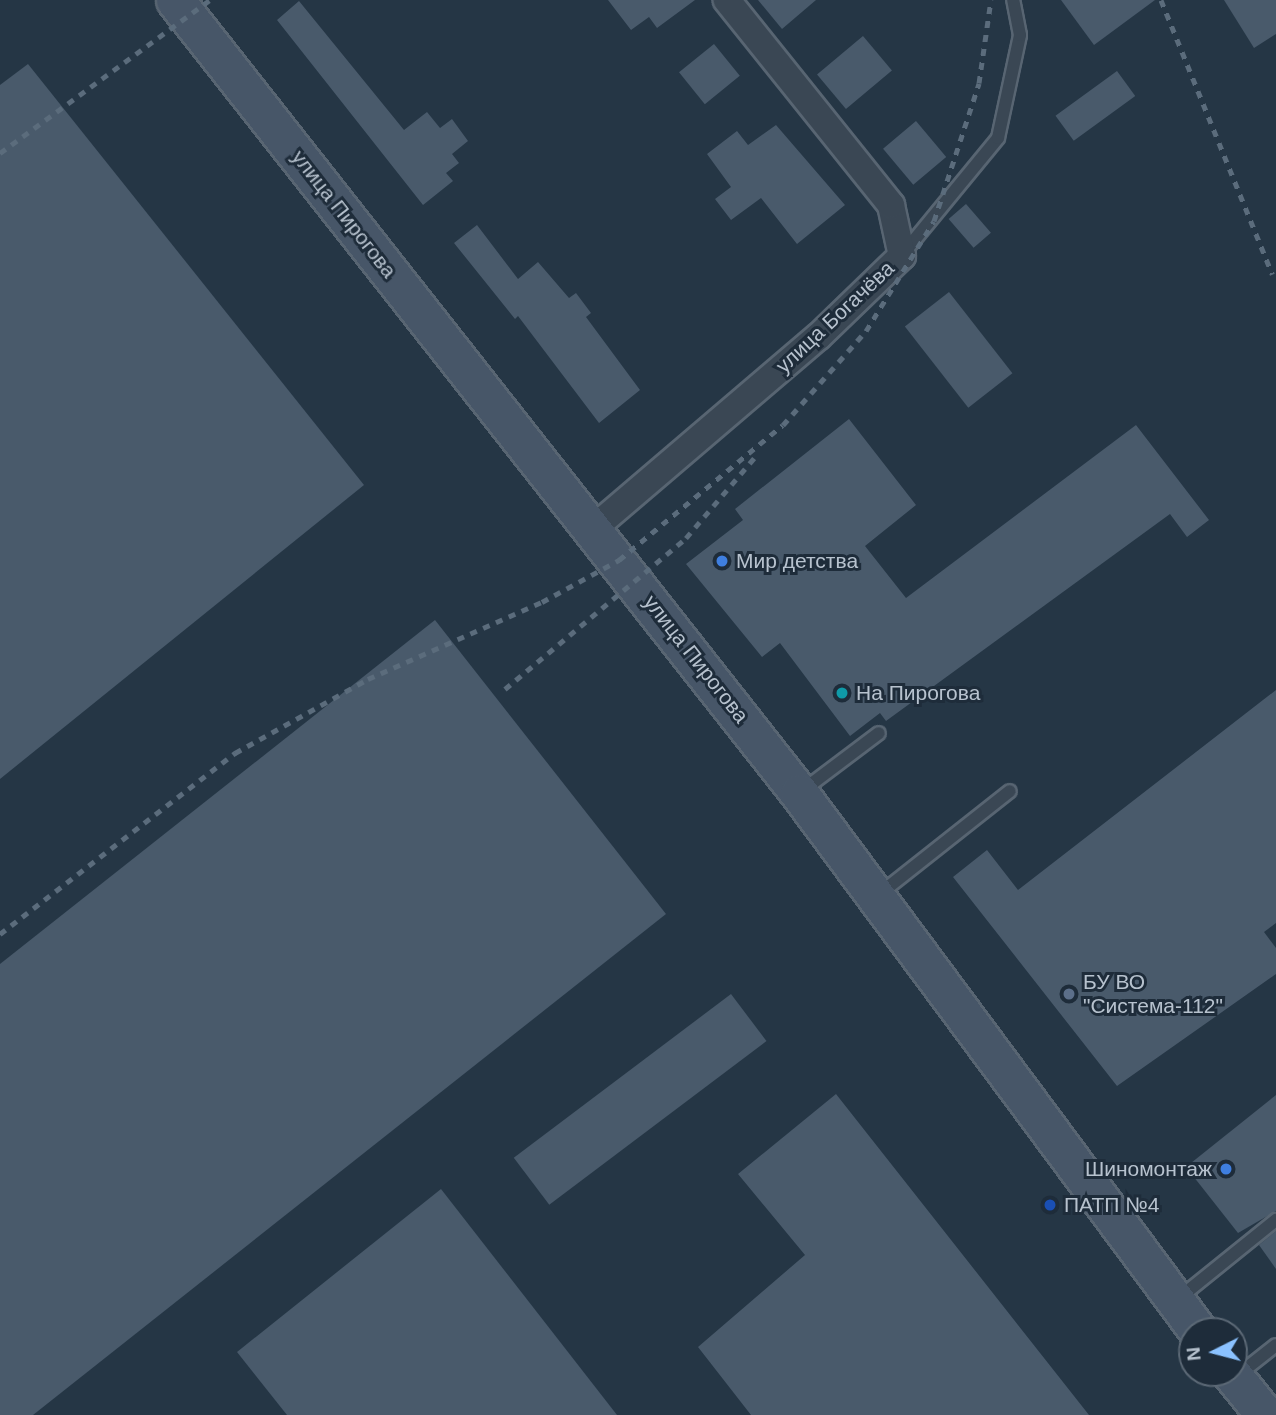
<!DOCTYPE html>
<meta charset="utf-8">
<style>
body{margin:0}
#map{position:relative;width:1276px;height:1415px;overflow:hidden;background:#253645;font-family:Arial,sans-serif}
div>[style]{position:absolute}
[style*='--x']{left:calc(var(--x)*1px);top:calc(var(--y)*1px);width:calc(var(--w)*1px);rotate:calc(var(--a)*1deg)}
.building>*{inset:0;background:#495a6b;transform-origin:0 0}
.roads{filter:drop-shadow(2px 0 #586572) drop-shadow(-2px 0 #586572) drop-shadow(0 2px #586572) drop-shadow(0 -2px #586572)}
.lane>*{height:12px;margin:-6px;padding:0 6px;transform-origin:6px;border-radius:6px;background:#3a4754}
.street>*{height:26px;margin:-13px;padding:0 13px;transform-origin:13px;border-radius:13px;background:#3a4754}
.secondary>*{height:37px;margin:-18.5px;padding:0 18.5px;transform-origin:18.5px;border-radius:18.5px;background:#475668}
.rail>*{height:5px;margin-top:-2.5px;transform-origin:0;background:repeating-linear-gradient(90deg,#5b6c7c 0 7px,transparent 0 14px)}
.dots>*{width:19px;height:19px;translate:-50% -50%;box-sizing:border-box;border:4px solid #1e2c3a;border-radius:50%}
span{translate:-50% -50%;white-space:nowrap;text-align:center;line-height:1.15;-webkit-text-stroke:6px #1e2c3a;paint-order:stroke}
.street-label{font-size:21px;color:#b7c2ce}
.poi-label{font-size:21px;color:#b7c2ce}
.left{translate:0 -50%;text-align:left}
.right{translate:-100% -50%;text-align:right}
.north{position:absolute;left:1178px;top:1317px;width:70px;height:70px;box-sizing:border-box;background:#1e2c3a;border:2px solid #5b6875;border-radius:50%;rotate:264deg;font-size:19px;font-weight:700;line-height:28px;text-align:center;color:#b7c2ce}
.north::after{content:'';display:block;margin:auto;width:24px;height:32px;background:#8bc2ff;clip-path:polygon(50% 0,100% 100%,50% 72%,0 100%)}
</style>
<div id="map">
<div class="building">
<i style="clip-path:polygon(608px 0,695px 0,657px 28px,649px 17px,631px 30px)"></i>
<i style="clip-path:polygon(758px 0,816px 0,782px 29px)"></i>
<i style="clip-path:polygon(1061px 0,1155px 0,1094px 45px)"></i>
<i style="clip-path:polygon(1224px 0,1276px 0,1276px 34px,1254px 48px)"></i>
<i style="clip-path:polygon(299px 1px,404px 130px,427px 112px,440px 128px,452px 119px,468px 141px,452px 154px,459px 163px,446px 173px,453px 181px,423px 205px,277px 20px)"></i>
<i style="left:863px;top:36px;width:45px;height:60px;rotate:50deg"></i>
<i style="left:714px;top:44px;width:41px;height:45px;rotate:51deg"></i>
<i style="clip-path:polygon(28px 64px,364px 485px,0 779px,0 85px)"></i>
<i style="left:1117px;top:71px;width:31px;height:76px;rotate:54deg"></i>
<i style="left:916px;top:121px;width:47px;height:43px;rotate:50deg"></i>
<i style="clip-path:polygon(776px 125px,845px 205px,797px 244px,761px 198px,731px 220px,715px 199px,731px 187px,707px 154px,737px 131px,748px 145px)"></i>
<i style="left:966px;top:204px;width:38px;height:23px;rotate:49deg"></i>
<i style="clip-path:polygon(477px 225px,518px 279px,538px 262px,569px 298px,576px 293px,591px 313px,586px 317px,640px 390px,599px 423px,518px 316px,515px 319px,454px 243px)"></i>
<i style="left:949px;top:292px;width:103px;height:56px;rotate:52deg"></i>
<i style="clip-path:polygon(849px 419px,916px 505px,865px 546px,906px 598px,1136px 425px,1209px 520px,1187px 537px,1170px 514px,886px 721px,880px 713px,850px 736px,780px 643px,762px 657px,686px 564px,743px 520px,735px 509px)"></i>
<i style="clip-path:polygon(435px 620px,666px 914px,33px 1415px,0 1415px,0 964px)"></i>
<i style="clip-path:polygon(1276px 690px,1276px 923px,1264px 932px,1276px 948px,1276px 974px,1117px 1086px,953px 877px,987px 850px,1018px 890px)"></i>
<i style="left:731px;top:994px;width:59px;height:272px;rotate:53deg"></i>
<i style="clip-path:polygon(836px 1094px,1089px 1415px,751px 1415px,698px 1347px,805px 1255px,738px 1174px)"></i>
<i style="clip-path:polygon(1276px 1095px,1276px 1211px,1238px 1233px,1186px 1167px)"></i>
<i style="clip-path:polygon(441px 1189px,617px 1415px,287px 1415px,237px 1352px)"></i>
<i style="clip-path:polygon(1276px 1231px,1276px 1269px,1259px 1245px)"></i>
</div>
<div class="roads">
<div class="lane">
<i style="--x:902;--y:255;--w:151;--a:-50.6"></i>
<i style="--x:998;--y:138;--w:105;--a:-77.9"></i>
<i style="--x:1020;--y:35;--w:36;--a:-101"></i>
<i style="--x:802;--y:791;--w:96;--a:-37"></i>
<i style="--x:877;--y:896;--w:169;--a:-38.3"></i>
<i style="--x:1178;--y:1299;--w:126;--a:-38.9"></i>
<i style="--x:1238;--y:1375;--w:48;--a:-38.3"></i>
</div>
<div class="street">
<i style="--x:594;--y:528;--w:294;--a:-40.5"></i>
<i style="--x:818;--y:337;--w:117;--a:-44"></i>
<i style="--x:902;--y:256;--w:52;--a:-102.2"></i>
<i style="--x:891;--y:205;--w:263;--a:-128.7"></i>
</div>
<div class="secondary">
<i style="--x:175;--y:0;--w:1009;--a:51.8"></i>
<i style="--x:799;--y:793;--w:670;--a:53.44"></i>
<i style="--x:1231;--y:1373;--w:54;--a:51"></i>
</div>
</div>
<div class="rail">
<i style="--x:1161;--y:0;--w:296;--a:67.9"></i>
<i style="--x:0;--y:153;--w:260;--a:-36.1"></i>
<i style="--x:505;--y:689;--w:236;--a:-39.8"></i>
<i style="--x:686;--y:538;--w:106;--a:-49.6"></i>
<i style="--x:0;--y:934;--w:297;--a:-37.6"></i>
<i style="--x:235;--y:753;--w:152;--a:-29.1"></i>
<i style="--x:368;--y:679;--w:190;--a:-23.9"></i>
<i style="--x:542;--y:602;--w:88;--a:-28.6"></i>
<i style="--x:619;--y:560;--w:212;--a:-39.5"></i>
<i style="--x:783;--y:425;--w:125;--a:-48.6"></i>
<i style="--x:866;--y:331;--w:129;--a:-58.3"></i>
<i style="--x:934;--y:221;--w:145;--a:-71.9"></i>
<i style="--x:979;--y:83;--w:84;--a:-81.8"></i>
</div>
<div class="dots">
<i style="left:722px;top:561px;background:#3f7fe0"></i>
<i style="left:842px;top:693px;background:#0f9aa8"></i>
<i style="left:1069px;top:994px;background:#5c6f8a"></i>
<i style="left:1226px;top:1169px;background:#3f7fe0"></i>
<i style="left:1050px;top:1205px;background:#1a4fb4"></i>
</div>
<div class="street-label">
<span style="left:344px;top:214px;rotate:52deg">улица Пирогова</span>
<span style="left:835px;top:317px;rotate:-43deg">улица Богачёва</span>
<span style="left:696px;top:659px;rotate:52deg">улица Пирогова</span>
</div>
<div class="poi-label">
<span class="left" style="left:736px;top:561px">Мир детства</span>
<span class="left" style="left:856px;top:693px">На Пирогова</span>
<span class="left" style="left:1083px;top:994px">БУ ВО<br>"Система-112"</span>
<span class="right" style="left:1212px;top:1169px">Шиномонтаж</span>
<span class="left" style="left:1064px;top:1205px">ПАТП №4</span>
</div>
<div class="north">N</div>
</div>
